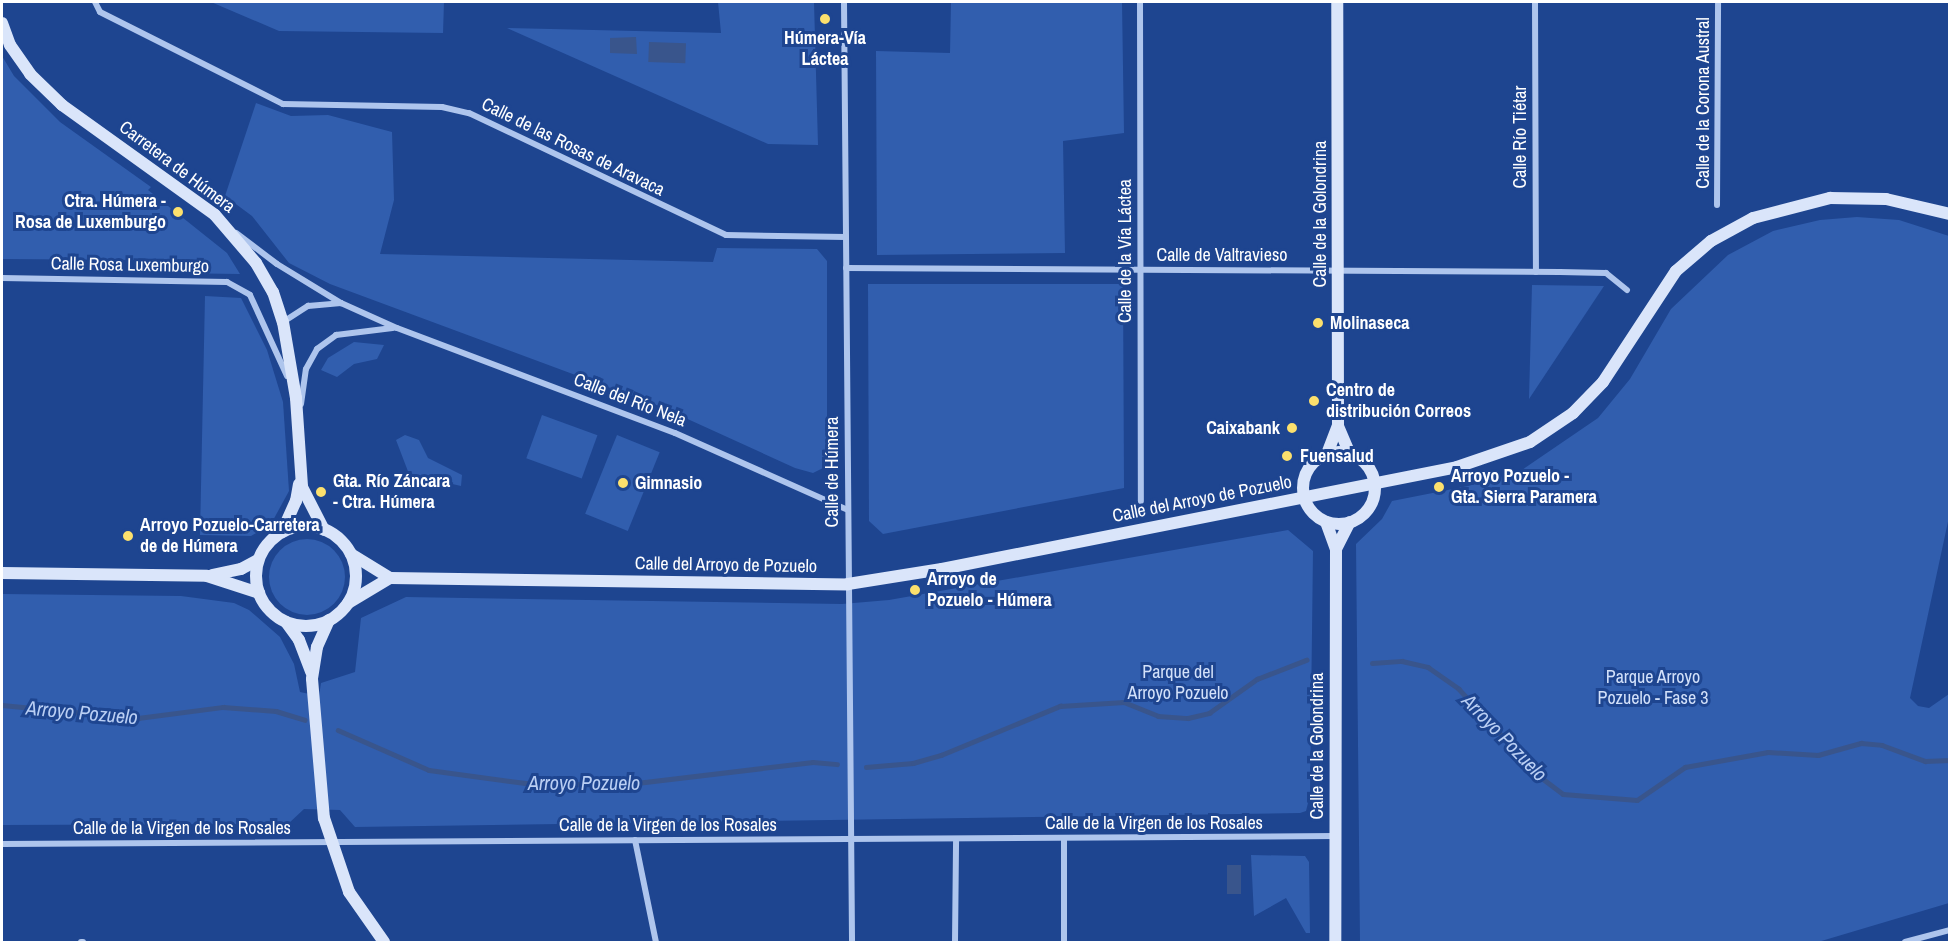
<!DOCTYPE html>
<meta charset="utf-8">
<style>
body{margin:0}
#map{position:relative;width:1951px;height:944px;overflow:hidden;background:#1e4590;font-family:"Archivo Narrow",sans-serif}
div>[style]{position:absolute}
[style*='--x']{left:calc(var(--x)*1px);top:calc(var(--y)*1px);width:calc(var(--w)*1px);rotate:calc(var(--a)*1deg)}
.green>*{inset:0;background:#315eae;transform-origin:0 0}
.round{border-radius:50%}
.water>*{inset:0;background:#39558c;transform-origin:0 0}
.stream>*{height:4.5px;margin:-2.25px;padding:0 2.25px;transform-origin:2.25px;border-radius:2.25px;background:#39558c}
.street>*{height:6px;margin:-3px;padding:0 3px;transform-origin:3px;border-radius:3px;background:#aec5ed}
.secondary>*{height:12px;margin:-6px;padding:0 6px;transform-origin:6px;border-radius:6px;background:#dae5fa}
.secondary>.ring{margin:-6px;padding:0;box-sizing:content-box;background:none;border:12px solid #dae5fa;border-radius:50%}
.dots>*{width:16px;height:16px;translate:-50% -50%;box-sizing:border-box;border:3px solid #1e4590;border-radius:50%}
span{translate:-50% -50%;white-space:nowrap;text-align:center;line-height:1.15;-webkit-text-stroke:6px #1e4590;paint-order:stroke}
.poi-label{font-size:18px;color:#fff;font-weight:700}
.right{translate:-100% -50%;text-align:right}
.left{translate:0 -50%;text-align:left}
.street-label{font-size:18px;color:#fff}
.park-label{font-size:18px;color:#d3e1fa}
.water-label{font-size:20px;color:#bacff4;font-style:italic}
.frame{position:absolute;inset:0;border:3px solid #fff;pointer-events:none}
</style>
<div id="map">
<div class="green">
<i style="clip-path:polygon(211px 2px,444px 2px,443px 33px,279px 31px)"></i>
<i style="clip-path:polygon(718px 2px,814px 2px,818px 145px,768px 144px,507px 28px,721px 33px)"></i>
<i style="clip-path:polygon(951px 2px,1122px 2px,1124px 133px,1063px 141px,1065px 253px,877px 255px,876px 51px,950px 53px)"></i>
<i style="clip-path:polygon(2px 56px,14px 76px,60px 122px,151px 187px,148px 190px,227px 253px,240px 274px,170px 273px,142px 260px,2px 259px)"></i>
<i style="clip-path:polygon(256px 103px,291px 116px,328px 115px,392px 132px,394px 200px,380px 254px,713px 262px,717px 248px,817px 249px,827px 261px,827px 466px,813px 473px,795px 468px,659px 406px,330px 284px,289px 263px,252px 216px,225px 196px)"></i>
<i style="clip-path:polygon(1857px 217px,1899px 220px,1949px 236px,1949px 517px,1910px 698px,1918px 706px,1929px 708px,1949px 694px,1949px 903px,1818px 942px,1360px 942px,1356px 544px,1382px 519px,1392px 501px,1468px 486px,1519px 472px,1598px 418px,1630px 379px,1671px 309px,1728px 255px,1773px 231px,1820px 220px)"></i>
<i style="clip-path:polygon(868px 284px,1123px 284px,1124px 488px,883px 534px,869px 521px)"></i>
<i style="clip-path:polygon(1532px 285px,1604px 286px,1529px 399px)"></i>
<i style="clip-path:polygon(205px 296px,241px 298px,267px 350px,283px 402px,289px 491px,271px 524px,251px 536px,200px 535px)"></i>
<i style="clip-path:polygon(354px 342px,384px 345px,377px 359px,354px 364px,337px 377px,321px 370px,328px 358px)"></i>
<i style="left:542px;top:415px;width:59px;height:46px;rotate:20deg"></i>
<i style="clip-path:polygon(405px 435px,419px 440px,428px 458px,462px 475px,461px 486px,409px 474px,396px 440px)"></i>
<i style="left:617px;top:435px;width:46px;height:85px;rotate:22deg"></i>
<i style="clip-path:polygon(1288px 530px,1313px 551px,1310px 795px,1306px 811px,1300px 813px,355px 827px,340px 810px,304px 809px,288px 824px,2px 825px,2px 594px,181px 596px,234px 603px,249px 610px,280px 637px,294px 664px,300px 692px,319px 696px,321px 683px,355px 672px,361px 618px,406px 597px,842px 604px,889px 600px)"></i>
<i class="round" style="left:269px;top:539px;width:76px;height:76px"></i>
<i style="clip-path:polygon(1251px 855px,1305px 856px,1309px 862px,1310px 933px,1306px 933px,1286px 898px,1254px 916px)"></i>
</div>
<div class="water">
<i style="clip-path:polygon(636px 37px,637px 54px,610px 53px,610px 38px)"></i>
<i style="left:649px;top:42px;width:37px;height:20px;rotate:2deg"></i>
<i style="left:1227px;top:865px;width:14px;height:29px"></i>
</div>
<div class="stream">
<i style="--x:1372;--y:663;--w:30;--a:-4"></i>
<i style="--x:1402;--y:661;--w:27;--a:13"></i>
<i style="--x:1428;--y:667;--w:38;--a:35"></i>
<i style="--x:1459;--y:689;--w:117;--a:47.4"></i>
<i style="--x:1538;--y:775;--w:31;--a:37"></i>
<i style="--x:1563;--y:794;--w:74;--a:4.6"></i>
<i style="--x:1637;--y:800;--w:58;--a:-34.5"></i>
<i style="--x:1685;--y:767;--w:84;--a:-10.2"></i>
<i style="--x:1768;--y:752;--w:50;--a:3.4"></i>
<i style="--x:1818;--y:755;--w:45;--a:-15.6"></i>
<i style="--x:1861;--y:743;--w:21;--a:5"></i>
<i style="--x:1882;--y:745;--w:46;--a:20.4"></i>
<i style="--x:1925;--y:761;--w:25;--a:-2"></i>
<i style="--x:2;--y:705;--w:137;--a:5.5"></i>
<i style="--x:138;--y:718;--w:86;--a:-7.4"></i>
<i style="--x:223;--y:707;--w:53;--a:4.3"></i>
<i style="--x:276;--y:711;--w:30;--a:17"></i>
<i style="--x:338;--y:730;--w:99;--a:23.7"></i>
<i style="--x:429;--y:770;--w:97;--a:7.7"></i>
<i style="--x:525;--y:783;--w:95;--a:1.2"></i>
<i style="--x:620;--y:785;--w:194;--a:-6.8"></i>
<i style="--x:813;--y:762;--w:24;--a:5"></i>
<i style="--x:866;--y:767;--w:47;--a:-4.9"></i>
<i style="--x:913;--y:763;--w:29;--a:-16"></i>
<i style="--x:941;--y:755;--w:129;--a:-22.4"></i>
<i style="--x:1060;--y:706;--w:64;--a:-3.6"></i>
<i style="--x:1124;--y:702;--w:37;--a:22"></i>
<i style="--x:1158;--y:716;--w:30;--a:4"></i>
<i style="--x:1188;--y:718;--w:22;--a:-13"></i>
<i style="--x:1209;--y:713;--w:59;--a:-35.3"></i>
<i style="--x:1257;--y:679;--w:53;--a:-21.2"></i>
</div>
<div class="street">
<i style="--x:95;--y:2;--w:11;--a:63"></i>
<i style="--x:100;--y:12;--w:205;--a:26.7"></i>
<i style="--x:283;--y:104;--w:159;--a:1.1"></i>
<i style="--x:442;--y:107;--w:28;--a:13"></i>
<i style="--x:469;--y:113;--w:284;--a:25.4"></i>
<i style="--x:726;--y:235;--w:120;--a:1"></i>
<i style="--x:844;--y:2;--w:940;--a:89.51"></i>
<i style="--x:1140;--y:2;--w:499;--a:89.9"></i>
<i style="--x:1535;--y:2;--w:270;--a:89.8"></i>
<i style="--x:1717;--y:205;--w:203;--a:-89.7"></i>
<i style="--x:236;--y:233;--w:51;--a:37.1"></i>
<i style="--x:277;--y:264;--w:75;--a:31.4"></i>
<i style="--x:341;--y:303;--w:61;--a:24.1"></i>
<i style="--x:397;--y:328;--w:297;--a:20.7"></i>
<i style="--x:675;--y:433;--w:189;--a:24"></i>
<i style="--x:846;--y:268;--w:714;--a:0.32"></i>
<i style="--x:1560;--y:272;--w:46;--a:1.2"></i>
<i style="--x:1606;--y:273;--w:27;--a:39"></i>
<i style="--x:2;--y:278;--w:225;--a:1"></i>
<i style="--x:227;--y:282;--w:26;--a:29"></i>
<i style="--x:250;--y:295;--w:89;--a:65.4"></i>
<i style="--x:283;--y:322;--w:30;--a:-33"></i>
<i style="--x:308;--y:306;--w:33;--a:-5"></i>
<i style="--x:301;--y:404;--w:35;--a:-82"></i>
<i style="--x:306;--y:369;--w:23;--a:-61"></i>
<i style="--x:317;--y:349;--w:24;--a:-36"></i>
<i style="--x:336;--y:335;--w:57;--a:-7"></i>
<i style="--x:1064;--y:839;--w:103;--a:90"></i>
<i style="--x:635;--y:840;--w:104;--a:78.4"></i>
<i style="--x:2;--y:844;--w:1333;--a:-0.34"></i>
<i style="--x:81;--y:942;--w:2;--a:0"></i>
<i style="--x:955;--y:942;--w:103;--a:-89.4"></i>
<i style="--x:1905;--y:942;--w:47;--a:-14.9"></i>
</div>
<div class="secondary">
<i style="--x:2;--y:23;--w:23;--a:70"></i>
<i style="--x:10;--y:45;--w:35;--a:55"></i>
<i style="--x:30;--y:74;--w:45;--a:44.1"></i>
<i style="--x:62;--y:105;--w:188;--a:35.7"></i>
<i style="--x:215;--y:215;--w:63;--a:49.5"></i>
<i style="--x:256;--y:263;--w:34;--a:60"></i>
<i style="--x:273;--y:292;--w:32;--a:72"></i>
<i style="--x:283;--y:322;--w:77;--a:80.3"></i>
<i style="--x:296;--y:398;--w:89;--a:86.1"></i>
<i style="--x:302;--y:487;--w:48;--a:62.9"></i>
<i style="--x:1338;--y:426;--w:30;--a:67"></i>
<i class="ring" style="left:1303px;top:452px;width:60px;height:60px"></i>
<i style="--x:1327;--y:454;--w:30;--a:-69"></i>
<i style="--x:1338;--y:426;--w:424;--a:-90.1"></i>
<i style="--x:1326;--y:522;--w:29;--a:70"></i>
<i style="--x:1336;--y:549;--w:393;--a:90.1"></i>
<i class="ring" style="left:256px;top:526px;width:88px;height:88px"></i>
<i style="--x:282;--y:532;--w:34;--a:-66"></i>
<i style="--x:296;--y:501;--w:17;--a:-80"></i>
<i style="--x:1336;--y:549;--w:30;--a:-63"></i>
<i style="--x:351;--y:554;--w:46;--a:31.6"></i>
<i style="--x:2;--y:573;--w:205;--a:0.8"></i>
<i style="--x:207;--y:576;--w:55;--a:18.1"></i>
<i style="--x:212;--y:575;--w:30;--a:-12"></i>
<i style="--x:241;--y:569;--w:19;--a:-28"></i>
<i style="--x:348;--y:603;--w:49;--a:-30.8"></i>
<i style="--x:390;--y:578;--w:458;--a:0.8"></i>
<i style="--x:848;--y:584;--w:95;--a:-9.1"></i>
<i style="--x:942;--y:569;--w:525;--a:-11.2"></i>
<i style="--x:1457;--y:467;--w:77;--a:-18.9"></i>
<i style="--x:1530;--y:442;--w:52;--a:-34"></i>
<i style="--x:1573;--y:413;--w:43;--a:-45.9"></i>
<i style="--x:1603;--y:382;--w:133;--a:-56.7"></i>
<i style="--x:1676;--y:271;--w:46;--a:-40.6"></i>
<i style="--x:1711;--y:241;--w:48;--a:-28.7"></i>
<i style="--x:1753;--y:218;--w:80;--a:-14.6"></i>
<i style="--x:1830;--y:198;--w:56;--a:1"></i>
<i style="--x:1886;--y:199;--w:66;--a:13.2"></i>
<i style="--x:329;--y:620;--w:30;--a:114"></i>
<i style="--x:317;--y:647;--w:32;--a:99"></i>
<i style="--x:312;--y:679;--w:140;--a:85.1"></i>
<i style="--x:324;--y:818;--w:78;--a:71.3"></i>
<i style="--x:349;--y:892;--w:61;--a:55"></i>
<i style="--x:286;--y:622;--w:22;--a:54"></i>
<i style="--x:299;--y:640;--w:34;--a:69"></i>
</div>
<div class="dots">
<i style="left:825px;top:19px;background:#fce06d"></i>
<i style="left:178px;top:212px;background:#fce06d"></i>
<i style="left:1318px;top:323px;background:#fce06d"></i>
<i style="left:1314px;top:401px;background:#fce06d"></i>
<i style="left:1292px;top:428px;background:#fce06d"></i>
<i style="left:1287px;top:456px;background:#fce06d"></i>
<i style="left:623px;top:483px;background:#fce06d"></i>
<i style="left:1439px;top:487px;background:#fce06d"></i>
<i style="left:321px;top:492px;background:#fce06d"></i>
<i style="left:128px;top:536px;background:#fce06d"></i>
<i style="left:915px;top:590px;background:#fce06d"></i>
</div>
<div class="poi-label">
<span style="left:825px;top:49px">Húmera-Vía<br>Láctea</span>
<span class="right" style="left:166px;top:212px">Ctra. Húmera -<br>Rosa de Luxemburgo</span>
<span class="left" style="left:1330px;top:323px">Molinaseca</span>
<span class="left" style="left:1326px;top:401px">Centro de<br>distribución Correos</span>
<span class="right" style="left:1280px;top:428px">Caixabank</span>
<span class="left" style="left:1300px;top:456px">Fuensalud</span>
<span class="left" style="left:1451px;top:487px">Arroyo Pozuelo -<br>Gta. Sierra Paramera</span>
<span class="left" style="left:333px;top:492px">Gta. Río Záncara<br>- Ctra. Húmera</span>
<span class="left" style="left:635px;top:483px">Gimnasio</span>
<span class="left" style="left:140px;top:536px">Arroyo Pozuelo-Carretera<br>de de Húmera</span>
<span class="left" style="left:927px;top:590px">Arroyo de<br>Pozuelo - Húmera</span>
</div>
<div class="street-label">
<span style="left:1703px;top:103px;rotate:-90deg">Calle de la Corona Austral</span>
<span style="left:1520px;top:137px;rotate:-90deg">Calle Río Tiétar</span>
<span style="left:573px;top:147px;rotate:26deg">Calle de las Rosas de Aravaca</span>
<span style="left:177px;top:167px;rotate:37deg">Carretera de Húmera</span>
<span style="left:1320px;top:214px;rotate:-90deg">Calle de la Golondrina</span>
<span style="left:1125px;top:251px;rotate:-90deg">Calle de la Vía Láctea</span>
<span style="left:1222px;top:255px">Calle de Valtravieso</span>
<span style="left:130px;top:265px;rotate:1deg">Calle Rosa Luxemburgo</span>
<span style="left:630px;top:400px;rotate:21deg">Calle del Río Nela</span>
<span style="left:832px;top:472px;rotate:-90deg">Calle de Húmera</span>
<span style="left:1202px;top:499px;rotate:-11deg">Calle del Arroyo de Pozuelo</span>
<span style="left:726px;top:565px;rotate:1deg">Calle del Arroyo de Pozuelo</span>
<span style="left:1317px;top:746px;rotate:-90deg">Calle de la Golondrina</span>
<span style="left:1154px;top:823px">Calle de la Virgen de los Rosales</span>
<span style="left:668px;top:825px">Calle de la Virgen de los Rosales</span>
<span style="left:182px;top:828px">Calle de la Virgen de los Rosales</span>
</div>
<div class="park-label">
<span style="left:1178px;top:683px">Parque del<br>Arroyo Pozuelo</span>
<span style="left:1653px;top:688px">Parque Arroyo<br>Pozuelo - Fase 3</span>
</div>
<div class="water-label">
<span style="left:82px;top:712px;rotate:5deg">Arroyo Pozuelo</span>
<span style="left:1505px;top:737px;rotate:46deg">Arroyo Pozuelo</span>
<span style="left:584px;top:782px">Arroyo Pozuelo</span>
</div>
<div class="frame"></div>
</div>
